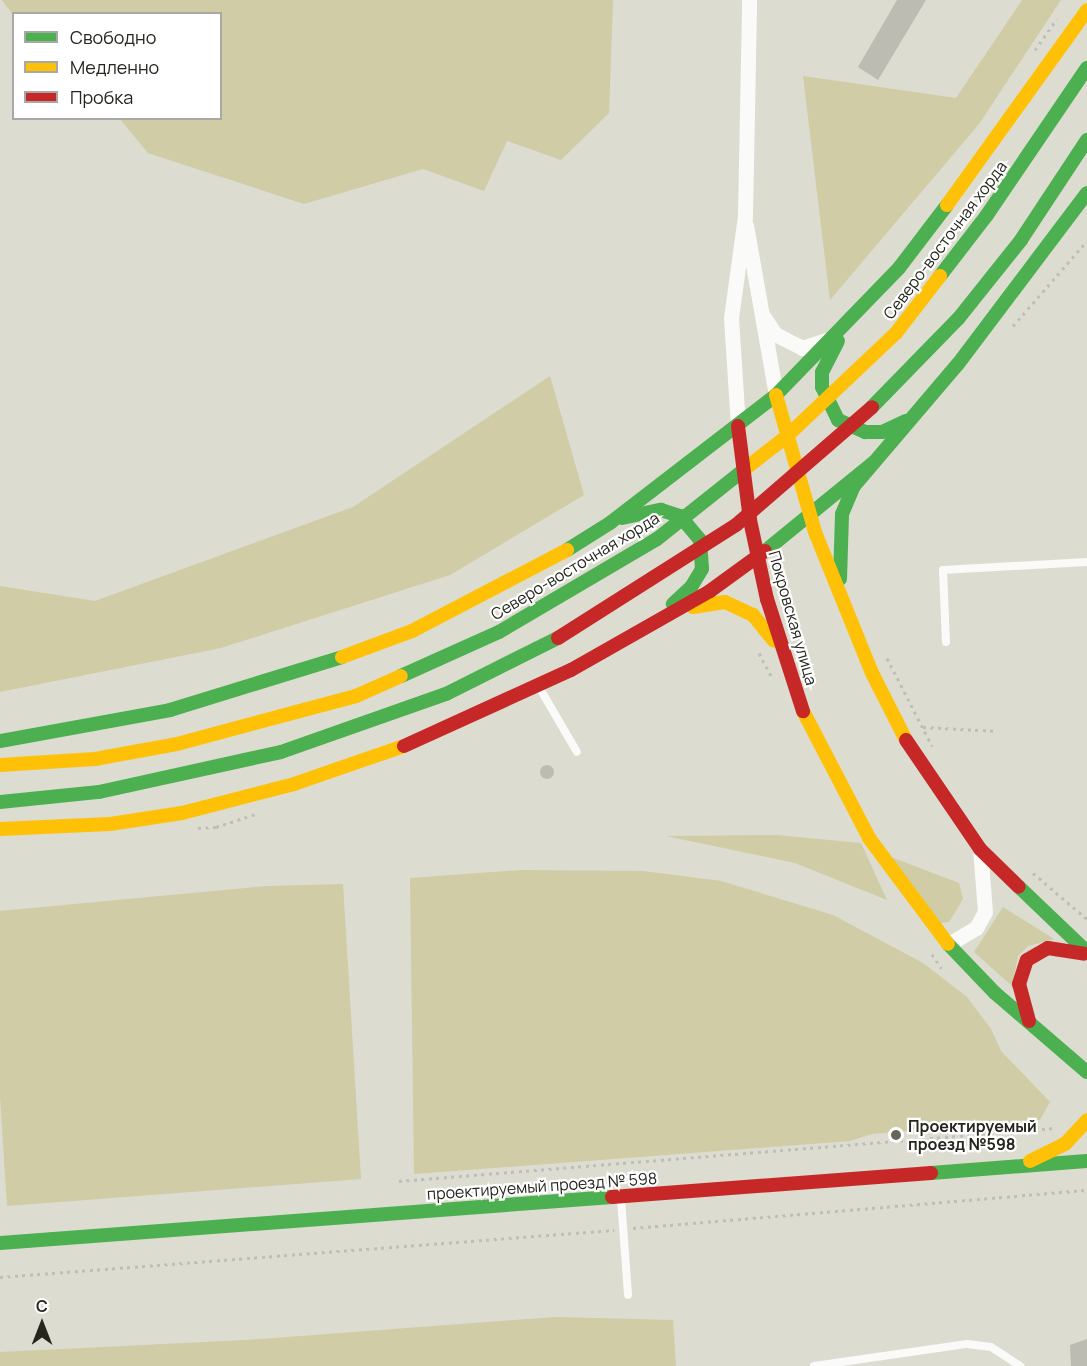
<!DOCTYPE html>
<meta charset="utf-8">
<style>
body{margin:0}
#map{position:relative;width:1087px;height:1366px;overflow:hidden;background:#dcdcd0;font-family:Manrope,sans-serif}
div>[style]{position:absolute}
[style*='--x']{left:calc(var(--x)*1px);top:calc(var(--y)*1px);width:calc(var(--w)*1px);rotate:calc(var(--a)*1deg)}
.green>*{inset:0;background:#cfcca6}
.building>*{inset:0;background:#bcbcb3}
.round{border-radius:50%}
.path>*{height:3px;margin-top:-1.5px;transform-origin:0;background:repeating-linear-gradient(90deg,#bfbeba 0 3px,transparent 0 7.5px)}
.lane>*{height:8px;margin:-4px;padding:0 4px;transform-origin:4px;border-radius:4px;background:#fafaf8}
.street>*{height:15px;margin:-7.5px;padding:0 7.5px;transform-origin:7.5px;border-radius:7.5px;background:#fafaf8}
.fast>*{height:14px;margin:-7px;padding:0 7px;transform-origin:7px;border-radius:7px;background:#4caf50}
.slow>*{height:14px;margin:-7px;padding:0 7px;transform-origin:7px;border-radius:7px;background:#ffc107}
.jam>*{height:14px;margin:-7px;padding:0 7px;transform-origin:7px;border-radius:7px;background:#c62828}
.dots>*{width:16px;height:16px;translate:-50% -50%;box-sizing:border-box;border:3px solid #fff;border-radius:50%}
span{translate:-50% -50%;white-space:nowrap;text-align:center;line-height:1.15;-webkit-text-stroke:4.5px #fff;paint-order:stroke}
.street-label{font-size:16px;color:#26261e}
.poi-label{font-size:16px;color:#26261e;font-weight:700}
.left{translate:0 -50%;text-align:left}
.legend{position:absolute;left:12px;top:12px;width:210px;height:108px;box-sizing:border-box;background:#fff;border:2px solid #a8a8a5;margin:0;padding:8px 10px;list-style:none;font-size:18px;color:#26261e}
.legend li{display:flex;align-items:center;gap:12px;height:30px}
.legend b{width:30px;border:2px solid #a8a8a5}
.north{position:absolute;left:12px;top:1294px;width:60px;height:60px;-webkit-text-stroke:4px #fff;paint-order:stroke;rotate:0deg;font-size:16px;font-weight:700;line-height:24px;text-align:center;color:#26261e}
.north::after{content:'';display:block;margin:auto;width:21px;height:27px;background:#26261e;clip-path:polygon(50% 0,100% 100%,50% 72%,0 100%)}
</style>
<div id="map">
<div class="green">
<i style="clip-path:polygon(2px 0,613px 0,609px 113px,561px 160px,507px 141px,484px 191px,423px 169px,304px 204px,148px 153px,120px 119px,220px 118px,220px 14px,13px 15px)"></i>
<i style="clip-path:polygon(1022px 0,1061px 0,979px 124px,830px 300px,803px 76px,956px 98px)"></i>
<i style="clip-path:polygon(550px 376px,584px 495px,450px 575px,221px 648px,0 692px,0 586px,95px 601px,353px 507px)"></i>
<i style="clip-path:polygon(776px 835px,861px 843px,887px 900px,795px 863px,666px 836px)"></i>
<i style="clip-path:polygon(888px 856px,959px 883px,963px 899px,949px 922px,935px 924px)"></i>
<i style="clip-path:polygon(521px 870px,643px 871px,721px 881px,833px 915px,923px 963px,967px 997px,991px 1029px,1001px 1051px,1050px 1102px,1040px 1120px,872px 1134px,850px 1141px,414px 1174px,410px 878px)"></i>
<i style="clip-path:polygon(343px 884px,361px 1179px,7px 1206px,0 1096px,0 911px,267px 886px)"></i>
<i style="clip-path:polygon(1003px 907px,1054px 939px,1028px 946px,1018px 956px,1012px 986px,974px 952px)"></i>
<i style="clip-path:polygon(555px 1317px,673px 1320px,676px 1366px,0 1366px,0 1352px,246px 1340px)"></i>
</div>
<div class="building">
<i style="clip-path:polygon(897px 0,926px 0,878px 80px,858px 67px)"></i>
<i class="round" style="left:540px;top:765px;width:14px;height:14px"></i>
<i style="clip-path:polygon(1087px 1339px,1087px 1366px,1071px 1366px,1070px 1345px)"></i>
</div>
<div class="path">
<i style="--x:1035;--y:50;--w:38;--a:-55"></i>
<i style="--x:1013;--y:326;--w:113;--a:-49"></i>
<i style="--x:759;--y:653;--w:26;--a:62"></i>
<i style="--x:887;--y:658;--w:99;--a:62.9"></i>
<i style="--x:923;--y:727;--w:75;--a:3.1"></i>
<i style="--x:198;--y:828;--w:18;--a:-3"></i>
<i style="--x:216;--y:827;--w:42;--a:-18"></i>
<i style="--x:1033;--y:873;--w:71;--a:40.4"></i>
<i style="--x:932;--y:954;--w:17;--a:57"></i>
<i style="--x:399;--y:1181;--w:658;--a:-4.62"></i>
<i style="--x:633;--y:1228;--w:456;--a:-4.8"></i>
<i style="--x:0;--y:1277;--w:616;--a:-4.38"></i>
</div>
<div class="lane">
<i style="--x:946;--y:642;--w:72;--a:-92.4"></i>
<i style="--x:943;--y:570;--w:144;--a:-3.2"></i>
<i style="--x:539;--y:687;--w:75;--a:59.7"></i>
<i style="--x:621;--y:1199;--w:96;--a:85.8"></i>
<i style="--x:814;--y:1366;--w:155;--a:-8.2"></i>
<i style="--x:967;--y:1344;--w:24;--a:7"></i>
<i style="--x:991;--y:1347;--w:35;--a:33"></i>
</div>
<div class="street">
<i style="--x:746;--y:225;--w:173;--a:80"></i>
<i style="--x:764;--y:317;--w:20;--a:57"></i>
<i style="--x:775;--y:334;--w:30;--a:27"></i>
<i style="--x:802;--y:348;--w:26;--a:-18"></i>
<i style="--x:738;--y:426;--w:108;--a:-93.7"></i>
<i style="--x:731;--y:318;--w:103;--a:-82.2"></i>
<i style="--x:745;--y:216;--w:216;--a:-88.9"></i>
<i style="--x:949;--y:944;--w:31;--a:-31"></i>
<i style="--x:976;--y:928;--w:18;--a:-61"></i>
<i style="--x:985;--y:912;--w:63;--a:-94.5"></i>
</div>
<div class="fast">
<i style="--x:940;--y:276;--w:77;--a:-52.4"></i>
<i style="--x:987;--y:215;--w:178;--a:-55.8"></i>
<i style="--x:838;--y:341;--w:35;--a:117"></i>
<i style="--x:822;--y:372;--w:15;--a:90"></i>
<i style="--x:822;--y:387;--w:37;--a:64"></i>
<i style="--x:838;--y:420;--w:30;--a:24"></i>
<i style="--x:865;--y:432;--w:17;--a:0"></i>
<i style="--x:882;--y:432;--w:26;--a:-25"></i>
<i style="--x:872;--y:407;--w:123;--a:-45.7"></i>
<i style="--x:958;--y:319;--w:101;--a:-51.4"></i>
<i style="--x:1021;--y:240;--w:120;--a:-56.6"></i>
<i style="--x:622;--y:518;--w:40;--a:-12"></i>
<i style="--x:661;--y:510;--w:20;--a:18"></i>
<i style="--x:680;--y:516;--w:31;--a:50"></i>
<i style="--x:700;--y:540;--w:29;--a:86"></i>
<i style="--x:702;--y:569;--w:21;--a:121"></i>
<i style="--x:691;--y:587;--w:25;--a:137"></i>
<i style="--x:567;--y:550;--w:51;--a:-32.1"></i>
<i style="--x:610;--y:523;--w:210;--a:-37.6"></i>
<i style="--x:776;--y:395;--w:177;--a:-45.9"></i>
<i style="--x:899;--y:268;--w:79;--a:-52.7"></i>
<i style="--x:765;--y:551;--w:141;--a:-39.2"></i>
<i style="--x:840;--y:579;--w:65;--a:-88.2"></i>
<i style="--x:842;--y:514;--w:30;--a:-67"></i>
<i style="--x:854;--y:486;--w:160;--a:-49.6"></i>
<i style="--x:958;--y:364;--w:214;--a:-53"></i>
<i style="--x:401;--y:676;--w:107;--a:-24.2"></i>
<i style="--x:499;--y:632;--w:183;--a:-30.5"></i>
<i style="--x:657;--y:539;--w:112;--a:-38.5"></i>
<i style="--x:0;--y:741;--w:173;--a:-10.3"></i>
<i style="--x:170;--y:710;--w:180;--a:-17.1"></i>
<i style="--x:0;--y:802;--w:100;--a:-5.8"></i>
<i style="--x:99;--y:792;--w:186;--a:-12.4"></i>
<i style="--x:281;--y:752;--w:175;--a:-19.4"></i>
<i style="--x:446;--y:694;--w:125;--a:-26.6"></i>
<i style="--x:1019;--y:887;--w:94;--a:43.7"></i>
<i style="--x:948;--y:944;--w:68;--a:46.2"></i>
<i style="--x:995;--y:993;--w:121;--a:40.7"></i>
<i style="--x:931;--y:1173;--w:156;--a:-4.4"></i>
<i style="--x:0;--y:1243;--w:614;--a:-4.3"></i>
</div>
<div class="slow">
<i style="--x:947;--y:205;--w:240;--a:-54.3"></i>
<i style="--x:776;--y:395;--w:142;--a:74.1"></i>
<i style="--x:815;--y:532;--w:152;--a:68"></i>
<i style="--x:872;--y:673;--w:75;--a:63.1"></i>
<i style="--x:745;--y:469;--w:52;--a:-38"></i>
<i style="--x:786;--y:437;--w:151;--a:-43.4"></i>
<i style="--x:896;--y:333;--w:72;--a:-52.3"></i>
<i style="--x:693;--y:607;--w:32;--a:-9"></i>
<i style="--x:725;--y:602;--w:31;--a:25"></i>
<i style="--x:753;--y:615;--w:33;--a:51"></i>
<i style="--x:342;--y:657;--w:75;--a:-20.4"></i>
<i style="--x:412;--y:631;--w:175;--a:-27.6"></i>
<i style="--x:803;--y:711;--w:143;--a:62.5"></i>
<i style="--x:869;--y:838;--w:132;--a:53.3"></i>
<i style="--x:0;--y:765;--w:95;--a:-3.6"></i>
<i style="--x:95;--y:759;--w:83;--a:-10.4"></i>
<i style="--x:177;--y:744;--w:185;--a:-15"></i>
<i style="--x:356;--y:696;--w:49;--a:-24"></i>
<i style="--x:0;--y:829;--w:110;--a:-2.6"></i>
<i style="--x:110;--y:824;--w:73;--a:-8.7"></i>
<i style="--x:182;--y:813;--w:116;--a:-14.5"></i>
<i style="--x:294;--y:784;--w:116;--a:-19.1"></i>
<i style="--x:1030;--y:1161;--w:39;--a:-26"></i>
<i style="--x:1065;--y:1144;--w:33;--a:-47"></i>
</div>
<div class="jam">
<i style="--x:738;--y:426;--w:95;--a:82.7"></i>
<i style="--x:750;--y:520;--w:81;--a:77.9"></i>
<i style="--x:767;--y:599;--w:118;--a:72.2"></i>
<i style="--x:558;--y:638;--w:211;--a:-32.4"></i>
<i style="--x:736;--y:525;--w:180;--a:-40.9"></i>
<i style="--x:906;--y:740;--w:132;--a:55.8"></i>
<i style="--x:980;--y:849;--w:54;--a:44.3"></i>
<i style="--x:404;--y:746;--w:183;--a:-24.5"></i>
<i style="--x:571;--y:670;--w:160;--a:-29.6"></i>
<i style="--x:710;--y:591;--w:68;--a:-36"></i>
<i style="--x:1029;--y:1021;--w:38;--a:-105"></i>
<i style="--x:1019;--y:984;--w:25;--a:-72"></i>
<i style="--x:1027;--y:960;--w:24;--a:-30"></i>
<i style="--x:1048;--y:948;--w:36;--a:9"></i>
<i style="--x:612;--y:1197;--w:320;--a:-4.3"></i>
</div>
<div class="dots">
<i style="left:896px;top:1135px;background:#66665c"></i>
</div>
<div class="street-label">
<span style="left:945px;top:240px;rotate:-53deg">Северо-восточная хорда</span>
<span style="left:575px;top:566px;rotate:-31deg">Северо-восточная хорда</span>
<span style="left:793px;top:618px;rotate:74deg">Покровская улица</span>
<span style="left:542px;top:1186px;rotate:-4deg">проектируемый проезд № 598</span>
</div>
<div class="poi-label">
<span class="left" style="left:908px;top:1135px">Проектируемый<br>проезд №598</span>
</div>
<ul class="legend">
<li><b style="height:8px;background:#4caf50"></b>Свободно</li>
<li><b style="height:8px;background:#ffc107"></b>Медленно</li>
<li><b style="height:8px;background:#c62828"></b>Пробка</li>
</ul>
<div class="north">С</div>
</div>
